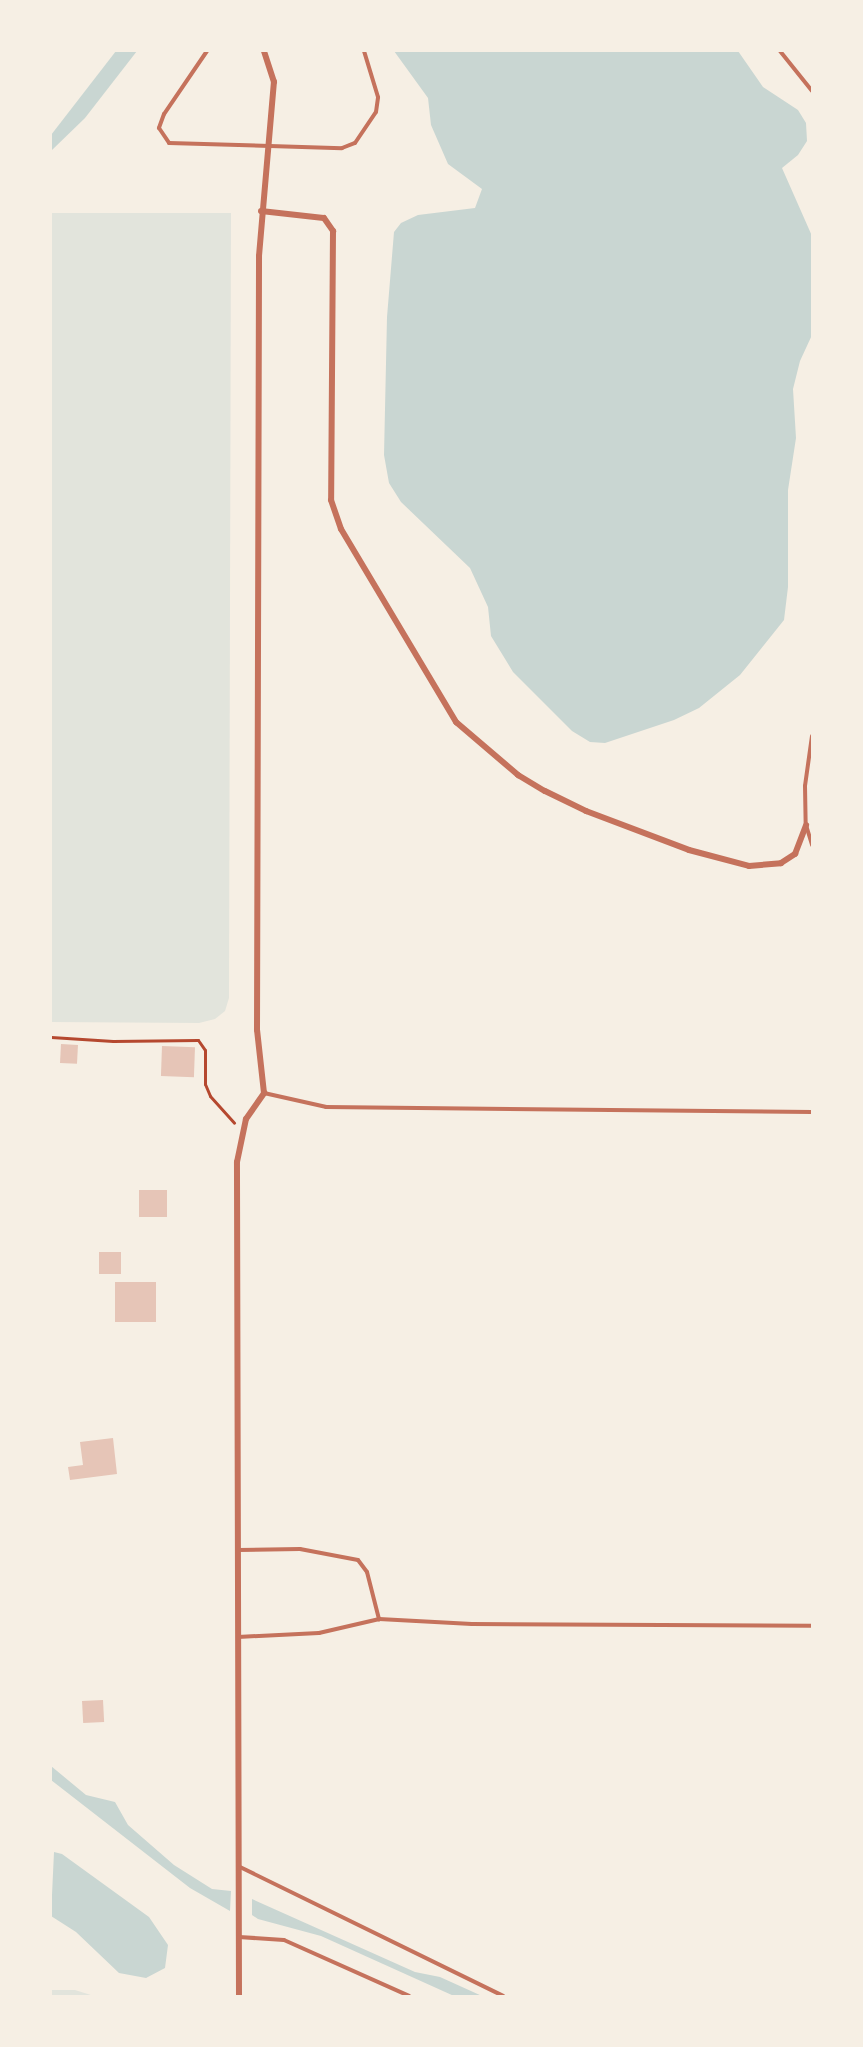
<!DOCTYPE html>
<style>
body{margin:0}
#map{position:relative;width:863px;height:2047px;overflow:hidden;background:#f6efe4;font-family:"Golos Text",sans-serif}
div>[style]{position:absolute}
[style*='--x']{left:calc(var(--x)*1px);top:calc(var(--y)*1px);width:calc(var(--w)*1px);rotate:calc(var(--a)*1deg)}
.green>*{inset:0;background:#e2e4dc}
.water>*{inset:0;background:#c9d6d2}
.building>*{inset:0;background:#e6c5b7;transform-origin:0 0}
.path>*{height:3px;margin:-1.5px;padding:0 1.5px;transform-origin:1.5px;border-radius:1.5px;background:#b5482f}
.service>*{height:4px;margin:-2px;padding:0 2px;transform-origin:2px;border-radius:2px;background:#c5725c}
.minor>*{height:6px;margin:-3px;padding:0 3px;transform-origin:3px;border-radius:3px;background:#c5725c}
span{translate:-50% -50%;white-space:nowrap;text-align:center;line-height:1.15;-webkit-text-stroke:6px #f6efe4;paint-order:stroke}
.frame{position:absolute;inset:0;border:52px solid #f6efe4;pointer-events:none}
</style>
<div id="map">
<div class="green">
<i style="clip-path:polygon(51px 213px,231px 213px,229px 998px,225px 1011px,215px 1019px,199px 1023px,51px 1022px)"></i>
<i style="clip-path:polygon(51px 1990px,75px 1990px,94px 1996px,51px 1996px)"></i>
</div>
<div class="water">
<i style="clip-path:polygon(116px 51px,137px 51px,85px 118px,51px 151px,51px 135px)"></i>
<i style="clip-path:polygon(394px 51px,738px 51px,763px 87px,798px 110px,806px 123px,807px 141px,798px 155px,782px 168px,812px 236px,812px 335px,800px 361px,793px 389px,796px 438px,788px 490px,788px 587px,784px 620px,740px 675px,699px 708px,674px 720px,605px 743px,590px 742px,572px 731px,513px 672px,491px 636px,488px 607px,470px 568px,401px 502px,389px 483px,384px 455px,387px 317px,394px 232px,401px 223px,418px 215px,475px 208px,482px 189px,448px 164px,431px 125px,428px 98px)"></i>
<i style="clip-path:polygon(51px 1766px,86px 1795px,115px 1802px,128px 1825px,174px 1865px,212px 1889px,231px 1891px,230px 1911px,190px 1888px,51px 1780px)"></i>
<i style="clip-path:polygon(54px 1852px,62px 1854px,149px 1917px,168px 1945px,165px 1968px,146px 1978px,119px 1973px,76px 1932px,51px 1916px)"></i>
<i style="clip-path:polygon(252px 1899px,415px 1972px,440px 1977px,482px 1996px,454px 1996px,321px 1936px,258px 1919px,252px 1915px)"></i>
</div>
<div class="building">
<i style="left:61px;top:1044px;width:17px;height:19px;rotate:3deg"></i>
<i style="left:162px;top:1046px;width:33px;height:30px;rotate:2deg"></i>
<i style="left:139px;top:1190px;width:28px;height:27px"></i>
<i style="left:99px;top:1252px;width:22px;height:22px"></i>
<i style="left:115px;top:1282px;width:41px;height:40px"></i>
<i style="clip-path:polygon(113px 1438px,117px 1474px,70px 1480px,68px 1467px,83px 1465px,80px 1442px)"></i>
<i style="left:103px;top:1700px;width:22px;height:21px;rotate:87deg"></i>
</div>
<div class="path">
<i style="--x:51;--y:1037;--w:62;--a:3.7"></i>
<i style="--x:113;--y:1041;--w:85;--a:-0.7"></i>
<i style="--x:198;--y:1040;--w:12;--a:55"></i>
<i style="--x:205;--y:1050;--w:34;--a:90"></i>
<i style="--x:205;--y:1084;--w:13;--a:67"></i>
<i style="--x:210;--y:1096;--w:36;--a:48"></i>
</div>
<div class="service">
<i style="--x:207;--y:51;--w:76;--a:124.3"></i>
<i style="--x:164;--y:114;--w:15;--a:110"></i>
<i style="--x:159;--y:128;--w:18;--a:56"></i>
<i style="--x:169;--y:143;--w:173;--a:1.7"></i>
<i style="--x:342;--y:148;--w:14;--a:-21"></i>
<i style="--x:355;--y:143;--w:37;--a:-56"></i>
<i style="--x:376;--y:112;--w:15;--a:-82"></i>
<i style="--x:378;--y:97;--w:48;--a:-106.9"></i>
<i style="--x:780;--y:51;--w:51;--a:51.3"></i>
<i style="--x:812;--y:736;--w:50;--a:98"></i>
<i style="--x:805;--y:786;--w:39;--a:89"></i>
<i style="--x:806;--y:825;--w:21;--a:73"></i>
<i style="--x:264;--y:1093;--w:64;--a:12.7"></i>
<i style="--x:326;--y:1107;--w:486;--a:0.6"></i>
<i style="--x:239;--y:1550;--w:61;--a:-0.9"></i>
<i style="--x:300;--y:1549;--w:59;--a:10.7"></i>
<i style="--x:358;--y:1560;--w:15;--a:53"></i>
<i style="--x:367;--y:1572;--w:49;--a:75.7"></i>
<i style="--x:238;--y:1637;--w:81;--a:-2.8"></i>
<i style="--x:319;--y:1633;--w:62;--a:-13.1"></i>
<i style="--x:379;--y:1619;--w:93;--a:3.1"></i>
<i style="--x:472;--y:1624;--w:340;--a:0.3"></i>
<i style="--x:240;--y:1867;--w:293;--a:26.1"></i>
<i style="--x:239;--y:1937;--w:45;--a:3.8"></i>
<i style="--x:284;--y:1940;--w:137;--a:24.1"></i>
</div>
<div class="minor">
<i style="--x:261;--y:211;--w:63;--a:6.3"></i>
<i style="--x:324;--y:218;--w:16;--a:55"></i>
<i style="--x:333;--y:231;--w:269;--a:90.4"></i>
<i style="--x:331;--y:500;--w:31;--a:71"></i>
<i style="--x:341;--y:529;--w:225;--a:59.2"></i>
<i style="--x:456;--y:722;--w:82;--a:40.5"></i>
<i style="--x:518;--y:775;--w:31;--a:31"></i>
<i style="--x:545;--y:791;--w:46;--a:26"></i>
<i style="--x:586;--y:811;--w:110;--a:20.7"></i>
<i style="--x:689;--y:850;--w:62;--a:14.9"></i>
<i style="--x:749;--y:866;--w:32;--a:-5"></i>
<i style="--x:781;--y:863;--w:17;--a:-33"></i>
<i style="--x:795;--y:854;--w:31;--a:-69"></i>
<i style="--x:239;--y:1996;--w:834;--a:-90.14"></i>
<i style="--x:237;--y:1162;--w:44;--a:-78.2"></i>
<i style="--x:246;--y:1119;--w:32;--a:-55"></i>
<i style="--x:264;--y:1093;--w:63;--a:-96.3"></i>
<i style="--x:257;--y:1030;--w:774;--a:-89.85"></i>
<i style="--x:259;--y:256;--w:175;--a:-85.1"></i>
<i style="--x:274;--y:82;--w:33;--a:-108"></i>
</div>
<div class="frame"></div>
</div>
